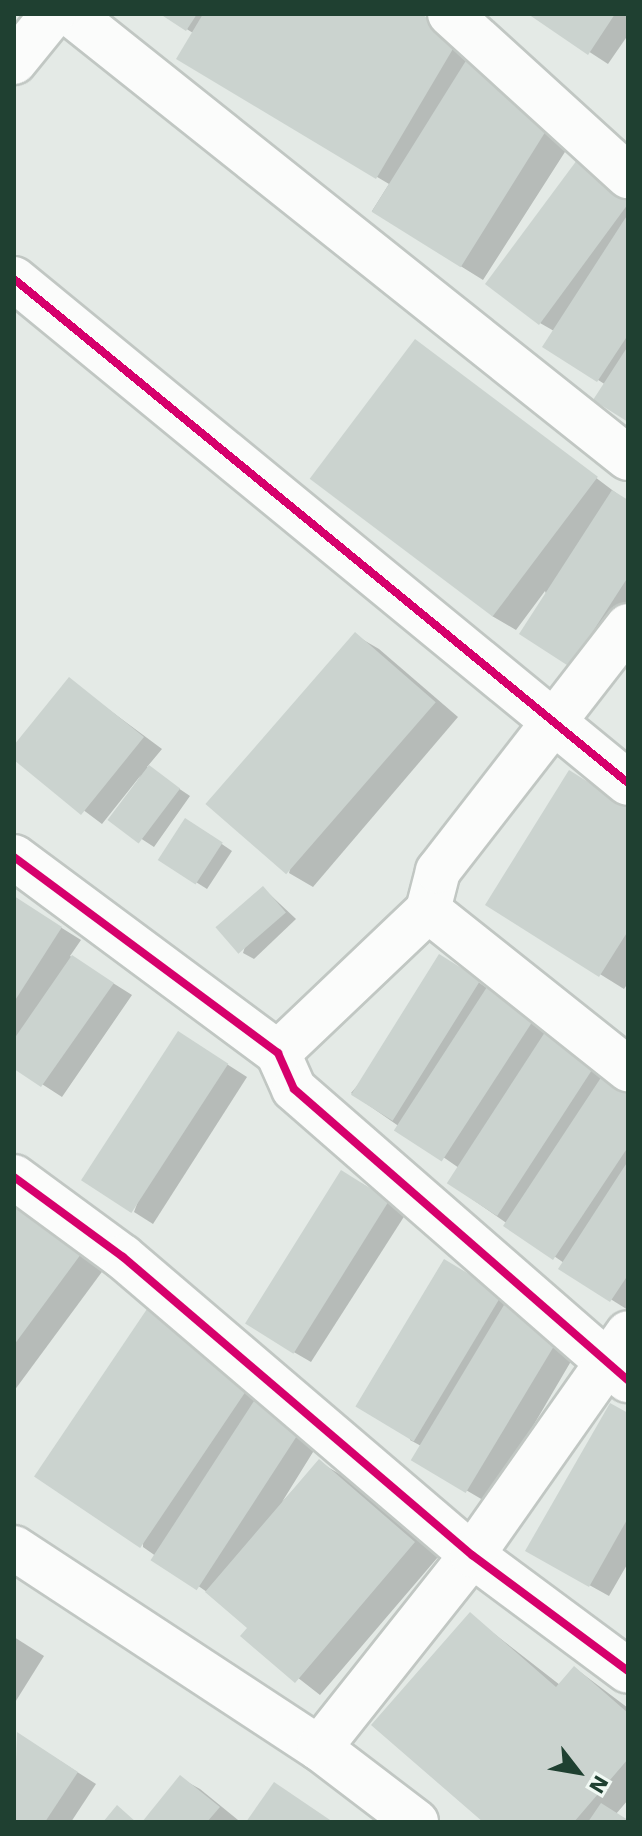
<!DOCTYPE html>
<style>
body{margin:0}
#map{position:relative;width:642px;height:1836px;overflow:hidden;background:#e4eae6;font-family:"Work Sans",sans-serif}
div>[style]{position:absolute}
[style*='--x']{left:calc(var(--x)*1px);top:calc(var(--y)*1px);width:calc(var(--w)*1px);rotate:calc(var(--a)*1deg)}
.shadow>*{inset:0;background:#0003}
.building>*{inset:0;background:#cbd3cf;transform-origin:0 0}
.roads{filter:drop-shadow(2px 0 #c1c7c3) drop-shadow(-2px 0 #c1c7c3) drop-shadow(0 2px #c1c7c3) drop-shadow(0 -2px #c1c7c3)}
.street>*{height:44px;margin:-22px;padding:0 22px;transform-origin:22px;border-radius:22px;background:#fbfcfb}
.cycleway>*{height:8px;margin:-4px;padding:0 4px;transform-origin:4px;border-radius:4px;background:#d6006c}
span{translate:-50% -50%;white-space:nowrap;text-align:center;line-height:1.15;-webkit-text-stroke:6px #f1f9f4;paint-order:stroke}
.frame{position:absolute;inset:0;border:16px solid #1f4031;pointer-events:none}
.north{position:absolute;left:538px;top:1732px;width:80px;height:80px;-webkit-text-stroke:6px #f1f9f4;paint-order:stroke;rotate:121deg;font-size:22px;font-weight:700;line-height:32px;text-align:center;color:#1f4031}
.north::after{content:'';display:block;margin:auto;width:28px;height:36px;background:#1f4031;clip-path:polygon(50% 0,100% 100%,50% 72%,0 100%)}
</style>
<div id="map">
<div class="shadow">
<i style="clip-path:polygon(163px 14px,417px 14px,579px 130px,483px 280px,372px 211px,389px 184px,178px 59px,193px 33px)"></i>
<i style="clip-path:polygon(531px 14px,628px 14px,628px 35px,608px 64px)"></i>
<i style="clip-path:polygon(578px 163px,628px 197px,628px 420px,606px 385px,545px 346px,554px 331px,540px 323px)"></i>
<i style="clip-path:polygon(415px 341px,628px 502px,628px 618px,571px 666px,545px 591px,516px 630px,492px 616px)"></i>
<i style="clip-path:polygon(355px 635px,379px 649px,458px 717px,313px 887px,289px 873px)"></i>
<i style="clip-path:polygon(69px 680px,162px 749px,147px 767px,190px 796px,154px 847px,114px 821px,141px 775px,102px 824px,14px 758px,14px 749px)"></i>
<i style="clip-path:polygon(628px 808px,628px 983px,624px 989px,487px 904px)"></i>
<i style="clip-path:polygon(197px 827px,232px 851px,207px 889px,161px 860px)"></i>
<i style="clip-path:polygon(263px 888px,296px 919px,254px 959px,243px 953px)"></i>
<i style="clip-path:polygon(14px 898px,81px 940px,70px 956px,132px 995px,62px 1097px,14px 1066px)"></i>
<i style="clip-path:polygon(459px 968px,628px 1090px,628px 1310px,561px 1268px,564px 1263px,449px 1183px,459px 1168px,351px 1093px)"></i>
<i style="clip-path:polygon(197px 1045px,247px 1077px,153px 1224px,134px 1212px)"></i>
<i style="clip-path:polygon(361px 1183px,407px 1212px,311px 1362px,292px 1351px)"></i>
<i style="clip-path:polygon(14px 1197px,107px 1265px,14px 1391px)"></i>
<i style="clip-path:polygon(445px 1261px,520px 1307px,515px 1314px,577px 1351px,488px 1503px,415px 1460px,423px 1447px,410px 1440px)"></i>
<i style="clip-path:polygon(147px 1311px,277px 1396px,267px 1411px,318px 1444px,282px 1502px,319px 1462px,343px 1476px,438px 1557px,320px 1695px,243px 1635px,250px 1628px,214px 1597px,143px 1547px)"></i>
<i style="clip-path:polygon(628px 1416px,628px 1563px,609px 1596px,528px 1551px)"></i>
<i style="clip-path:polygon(470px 1615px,560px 1685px,575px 1668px,628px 1708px,628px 1800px,616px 1814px,628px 1822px,486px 1822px)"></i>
<i style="clip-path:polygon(14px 1637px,44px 1656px,14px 1704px)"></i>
<i style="clip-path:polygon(18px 1734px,96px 1784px,71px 1822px,14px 1822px)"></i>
<i style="clip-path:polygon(180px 1778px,200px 1789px,238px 1820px,144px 1822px)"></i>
</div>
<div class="building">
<i style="clip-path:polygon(160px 14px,197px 14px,186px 31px)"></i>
<i style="clip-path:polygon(203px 14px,421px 14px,460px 37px,376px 179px,176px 59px)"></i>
<i style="clip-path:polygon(528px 14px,615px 14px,588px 55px)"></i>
<i style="left:467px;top:59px;width:105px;height:180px;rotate:32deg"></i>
<i style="clip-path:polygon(577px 160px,628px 198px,628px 204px,539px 325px,485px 284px)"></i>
<i style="clip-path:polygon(628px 214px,628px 335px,597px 382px,542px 347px)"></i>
<i style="left:415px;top:339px;width:229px;height:175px;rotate:37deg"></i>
<i style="clip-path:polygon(628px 346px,628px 422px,593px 400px)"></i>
<i style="clip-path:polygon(612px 490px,628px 500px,628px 577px,570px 667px,519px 634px)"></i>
<i style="left:355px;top:632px;width:107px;height:228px;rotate:41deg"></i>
<i style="clip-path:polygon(69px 677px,144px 737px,81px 815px,14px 760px,14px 745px)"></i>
<i style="left:149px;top:765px;width:39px;height:69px;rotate:37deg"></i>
<i style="clip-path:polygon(569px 770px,628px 807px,628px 931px,599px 977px,485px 905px)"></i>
<i style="left:185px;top:818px;width:45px;height:50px;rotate:33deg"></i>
<i style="left:263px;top:886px;width:35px;height:63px;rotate:49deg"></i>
<i style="clip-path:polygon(14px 896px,62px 927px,14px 1002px)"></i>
<i style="left:439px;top:954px;width:49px;height:166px;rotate:32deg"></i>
<i style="clip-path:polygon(72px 955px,114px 983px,41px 1087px,14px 1069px,14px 1039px)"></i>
<i style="left:487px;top:987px;width:57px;height:171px;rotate:33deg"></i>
<i style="left:547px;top:1029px;width:60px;height:184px;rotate:33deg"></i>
<i style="left:178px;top:1031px;width:60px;height:178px;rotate:33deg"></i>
<i style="clip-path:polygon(604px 1073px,628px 1089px,628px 1147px,553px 1260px,503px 1226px)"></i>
<i style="clip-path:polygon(628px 1161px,628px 1275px,610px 1302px,558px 1269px)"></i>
<i style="left:341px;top:1170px;width:57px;height:181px;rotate:32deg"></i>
<i style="clip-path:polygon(14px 1198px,84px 1250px,14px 1345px)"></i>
<i style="left:444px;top:1259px;width:68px;height:172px;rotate:31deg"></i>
<i style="left:504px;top:1305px;width:64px;height:181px;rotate:31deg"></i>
<i style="left:147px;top:1309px;width:128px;height:202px;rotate:34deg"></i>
<i style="left:254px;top:1401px;width:55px;height:190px;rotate:33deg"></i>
<i style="clip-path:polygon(610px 1403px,628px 1413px,628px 1518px,589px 1587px,525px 1551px)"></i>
<i style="clip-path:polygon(319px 1459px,415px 1542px,295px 1683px,240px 1636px,247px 1628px,205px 1592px)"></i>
<i style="clip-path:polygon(470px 1612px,556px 1687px,574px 1666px,628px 1713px,628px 1759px,574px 1822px,483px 1822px,371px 1725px)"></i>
<i style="clip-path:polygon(17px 1732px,78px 1772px,45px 1822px,14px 1822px)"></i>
<i style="clip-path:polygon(180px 1775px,220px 1807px,207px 1822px,142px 1822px)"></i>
<i style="clip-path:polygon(274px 1782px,333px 1822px,246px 1822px)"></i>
<i style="clip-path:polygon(601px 1803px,628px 1820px,628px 1822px,588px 1822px)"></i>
<i style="clip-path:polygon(117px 1805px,136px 1822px,103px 1822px)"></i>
</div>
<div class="roads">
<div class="street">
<i style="--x:71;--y:14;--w:712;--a:38.56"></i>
<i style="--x:450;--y:14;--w:241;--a:42.3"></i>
<i style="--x:14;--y:62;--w:62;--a:-50.9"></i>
<i style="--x:14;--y:279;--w:794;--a:39.38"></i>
<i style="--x:14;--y:857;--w:329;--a:36.6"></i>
<i style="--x:278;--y:1053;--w:39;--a:66"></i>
<i style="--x:294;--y:1089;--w:443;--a:41.1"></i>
<i style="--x:428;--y:910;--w:256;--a:38.5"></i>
<i style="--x:278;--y:1053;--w:207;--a:-43.6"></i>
<i style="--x:428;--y:910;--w:40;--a:-75.6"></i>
<i style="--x:438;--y:871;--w:310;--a:-52.2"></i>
<i style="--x:14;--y:1177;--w:135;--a:36.3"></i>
<i style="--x:123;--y:1257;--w:459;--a:40.5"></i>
<i style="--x:472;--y:1555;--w:194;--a:36.6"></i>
<i style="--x:14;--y:1548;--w:365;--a:33.3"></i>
<i style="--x:319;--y:1748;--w:122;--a:37.3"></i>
<i style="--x:319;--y:1748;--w:246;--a:-51.6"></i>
<i style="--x:472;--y:1555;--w:271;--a:-54.9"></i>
</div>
</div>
<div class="cycleway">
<i style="--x:14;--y:279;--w:794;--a:39.38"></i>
<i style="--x:14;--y:857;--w:329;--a:36.6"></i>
<i style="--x:278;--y:1053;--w:39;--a:66"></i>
<i style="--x:294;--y:1089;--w:443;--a:41.1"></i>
<i style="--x:14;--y:1177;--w:135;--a:36.3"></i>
<i style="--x:123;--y:1257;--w:459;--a:40.5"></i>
<i style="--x:472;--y:1555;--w:194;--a:36.6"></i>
</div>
<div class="frame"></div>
<div class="north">N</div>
</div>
